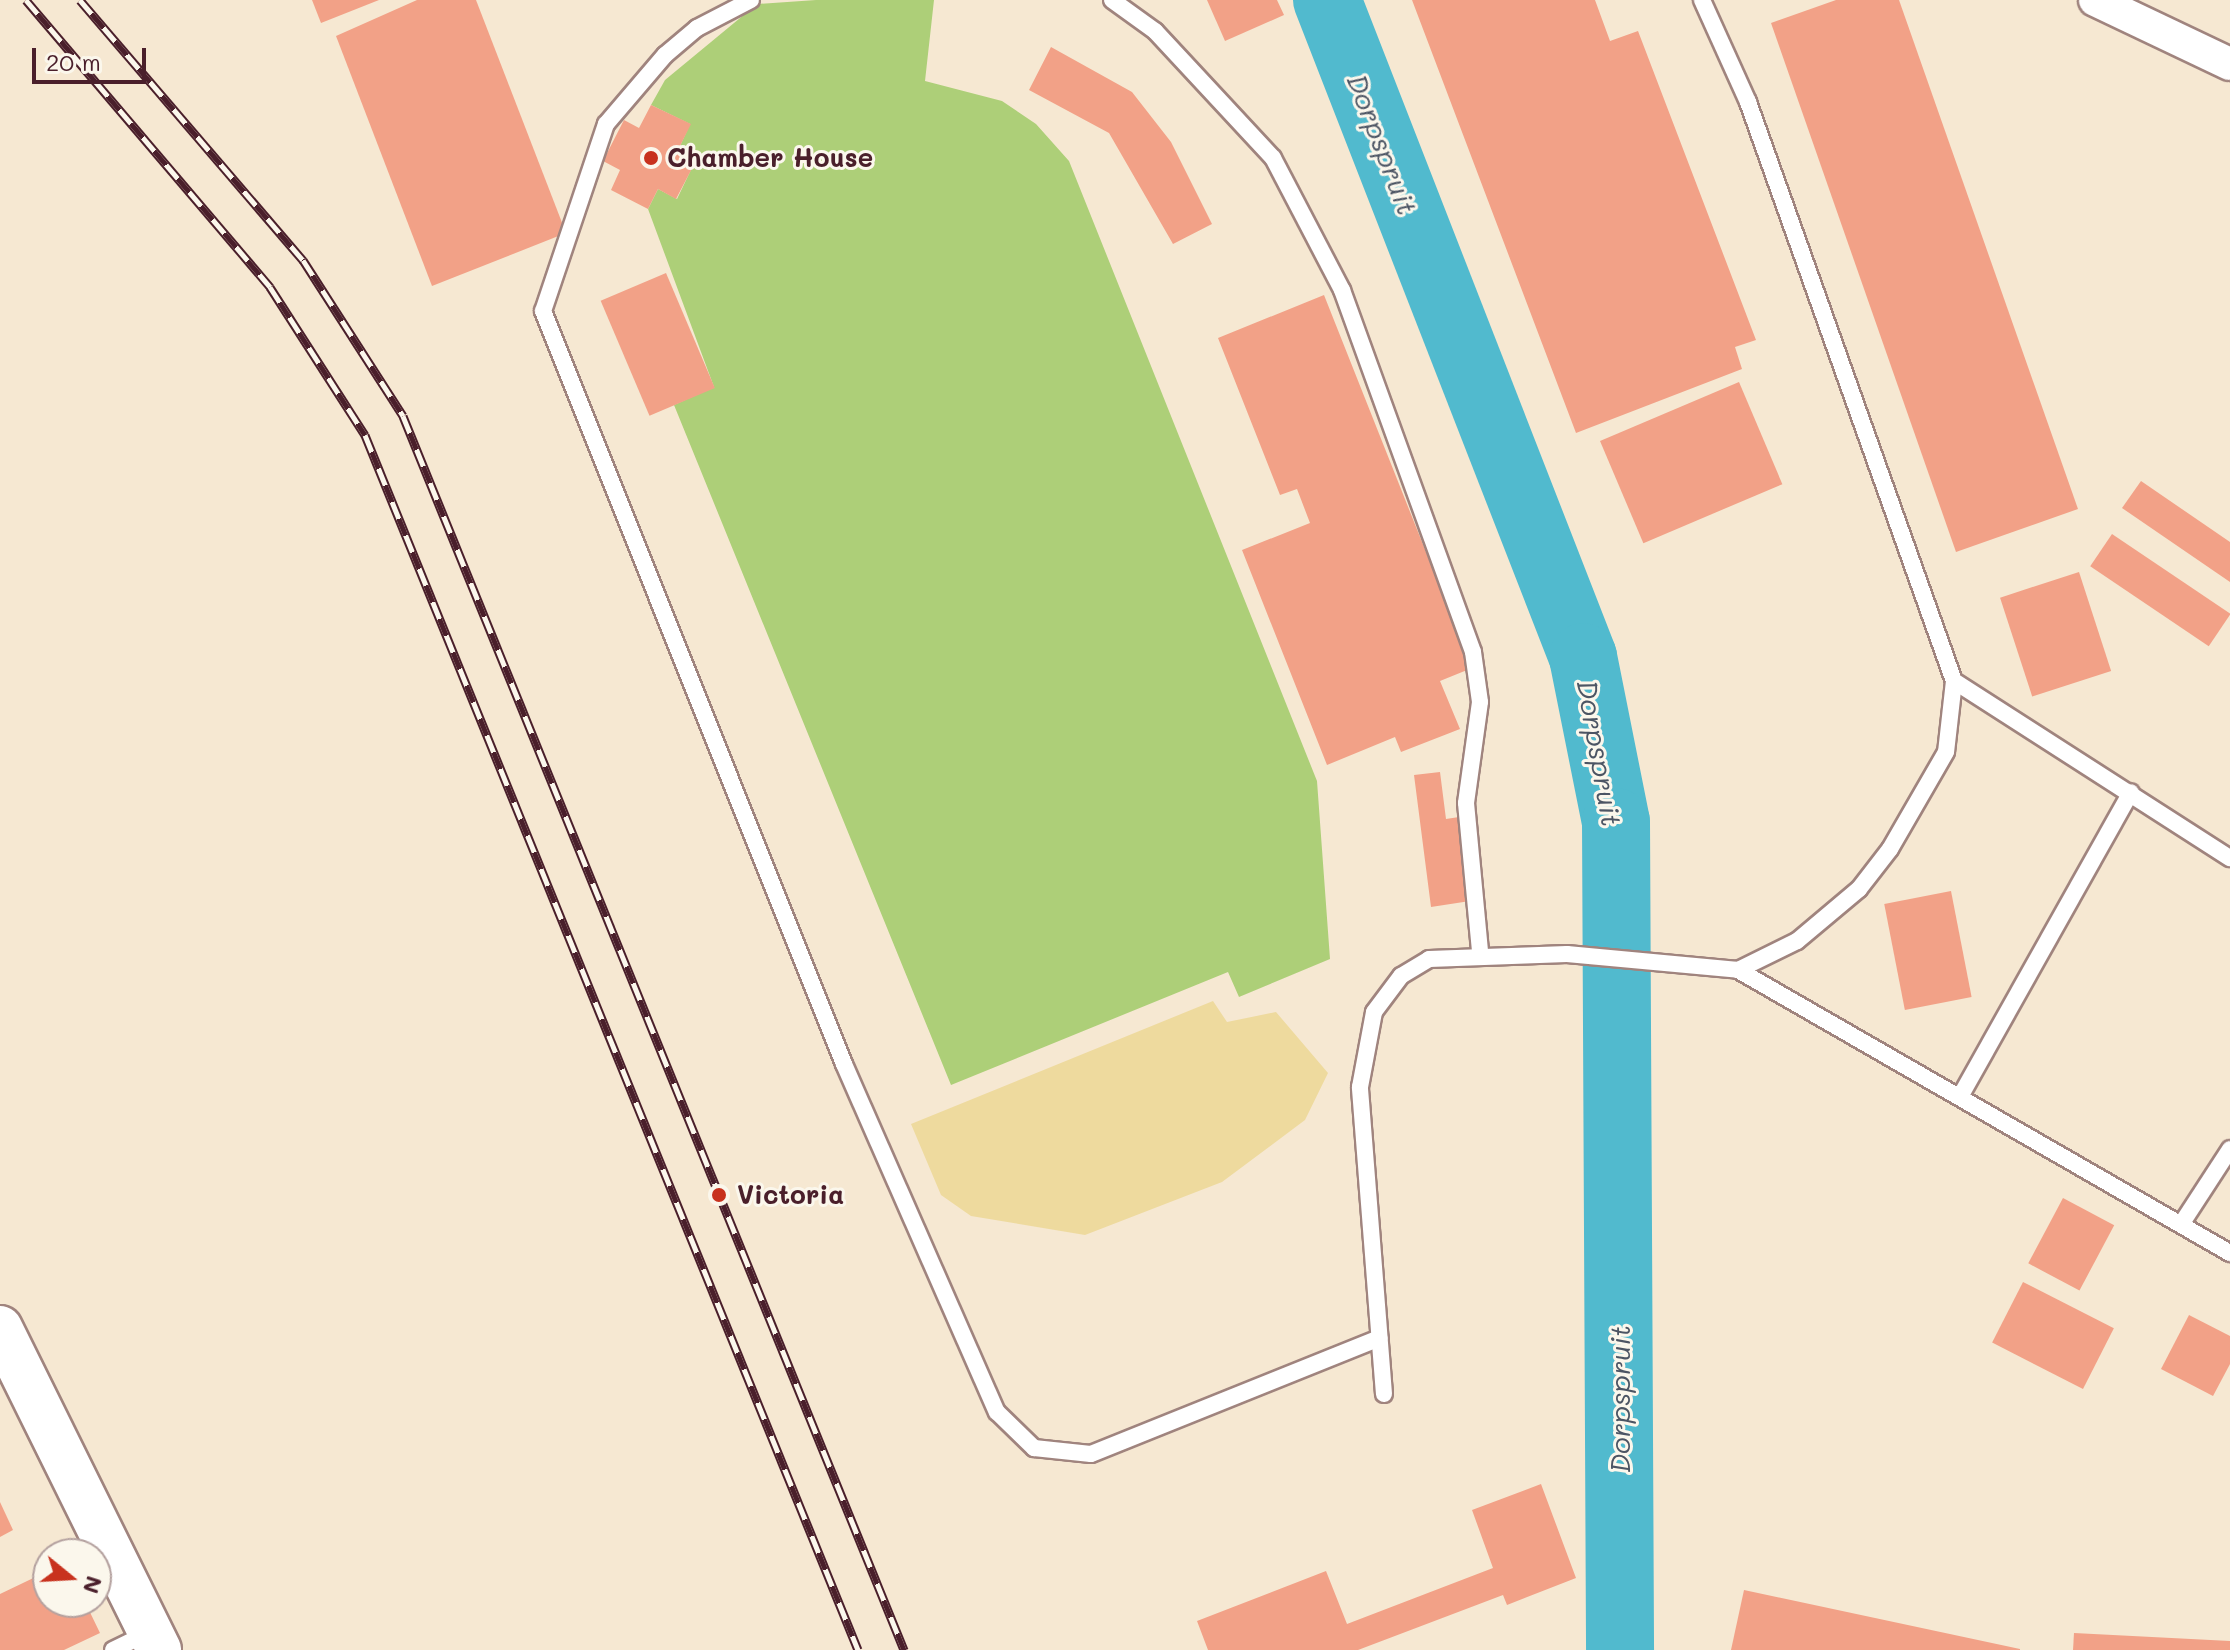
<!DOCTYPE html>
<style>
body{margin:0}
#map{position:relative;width:2230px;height:1650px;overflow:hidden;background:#f6e8d2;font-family:Mali,sans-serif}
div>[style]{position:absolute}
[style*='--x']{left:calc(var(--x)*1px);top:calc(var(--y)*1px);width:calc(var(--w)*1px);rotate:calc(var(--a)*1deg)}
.green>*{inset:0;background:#adcf78}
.sand>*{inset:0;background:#eeda9e}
.river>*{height:68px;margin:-34px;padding:0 34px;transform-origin:34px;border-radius:34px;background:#51bace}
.building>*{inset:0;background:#f2a187;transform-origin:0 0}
.roads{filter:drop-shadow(2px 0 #a0847e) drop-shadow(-2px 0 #a0847e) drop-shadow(0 2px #a0847e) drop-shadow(0 -2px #a0847e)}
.lane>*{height:16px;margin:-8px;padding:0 8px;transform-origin:8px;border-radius:8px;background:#fff}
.street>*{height:32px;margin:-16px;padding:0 16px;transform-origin:16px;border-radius:16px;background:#fff}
.secondary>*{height:44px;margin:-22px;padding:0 22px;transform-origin:22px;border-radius:22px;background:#fff}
.rail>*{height:9px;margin-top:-4.5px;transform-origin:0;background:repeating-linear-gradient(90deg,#fbf7ec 0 18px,#4a1f2b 0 36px);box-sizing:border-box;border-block:2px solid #4a1f2b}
.dots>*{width:22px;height:22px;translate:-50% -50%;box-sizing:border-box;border:4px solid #fbf7ec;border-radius:50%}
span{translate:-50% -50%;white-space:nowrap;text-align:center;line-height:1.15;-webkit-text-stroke:6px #fbf7ec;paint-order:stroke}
.poi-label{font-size:26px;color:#4a1f2b;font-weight:700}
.left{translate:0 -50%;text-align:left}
.water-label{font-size:28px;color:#4c5564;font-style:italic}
.north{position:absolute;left:32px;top:1538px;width:80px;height:80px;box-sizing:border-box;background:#fbf7ec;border:2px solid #b4a19f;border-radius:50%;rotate:108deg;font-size:22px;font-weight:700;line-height:32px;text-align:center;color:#4a1f2b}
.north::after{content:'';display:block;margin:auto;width:28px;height:36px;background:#c8321e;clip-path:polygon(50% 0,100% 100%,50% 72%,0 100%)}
.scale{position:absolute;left:32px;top:48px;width:114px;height:36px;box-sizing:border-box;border:4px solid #4a1f2b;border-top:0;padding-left:10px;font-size:24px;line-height:28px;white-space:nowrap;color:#4a1f2b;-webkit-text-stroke:6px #fbf7ec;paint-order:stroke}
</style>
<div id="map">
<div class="green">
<i style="clip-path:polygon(816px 0,934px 0,925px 81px,1002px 101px,1036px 124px,1069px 161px,1317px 781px,1330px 959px,1239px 997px,1228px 972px,951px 1085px,674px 405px,714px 387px,648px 209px,658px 189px,677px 199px,698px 155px,680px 146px,690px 124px,651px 105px,665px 80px,757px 4px)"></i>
</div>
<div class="sand">
<i style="clip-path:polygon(1213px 1001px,1227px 1022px,1276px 1012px,1328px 1073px,1305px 1120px,1222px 1182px,1085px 1235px,971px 1216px,941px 1195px,911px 1124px)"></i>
</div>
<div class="river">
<i style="--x:1327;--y:0;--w:705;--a:68.71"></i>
<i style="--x:1583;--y:657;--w:168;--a:78.7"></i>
<i style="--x:1616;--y:822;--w:828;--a:89.72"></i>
</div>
<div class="building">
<i style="clip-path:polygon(312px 0,379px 0,321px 23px)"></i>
<i style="clip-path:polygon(417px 0,476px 0,566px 233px,432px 286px,336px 36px)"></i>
<i style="clip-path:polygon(1207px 0,1277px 0,1284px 15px,1225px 41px)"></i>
<i style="clip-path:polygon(1412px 0,1595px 0,1610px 41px,1638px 31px,1756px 340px,1735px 347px,1742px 369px,1576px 433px)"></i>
<i style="clip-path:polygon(1836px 0,1899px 0,2078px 509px,1956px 552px,1771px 23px)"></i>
<i style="clip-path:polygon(1051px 47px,1132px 92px,1171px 142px,1212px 224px,1173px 244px,1109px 133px,1029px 90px)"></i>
<i style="clip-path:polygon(651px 105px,691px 124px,680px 146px,699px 155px,676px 199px,658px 189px,648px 209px,611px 190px,620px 170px,603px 161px,624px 120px,639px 128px)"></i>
<i style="left:666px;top:273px;width:125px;height:71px;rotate:67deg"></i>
<i style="clip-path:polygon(1324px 295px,1472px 668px,1440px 681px,1460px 729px,1401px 752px,1395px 737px,1327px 765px,1242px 550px,1310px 523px,1297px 489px,1280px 495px,1218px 338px)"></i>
<i style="left:1739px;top:382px;width:111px;height:151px;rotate:67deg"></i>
<i style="clip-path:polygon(2141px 481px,2230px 542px,2230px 582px,2122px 508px)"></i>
<i style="left:2112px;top:534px;width:143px;height:39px;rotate:34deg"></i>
<i style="left:2079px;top:572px;width:104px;height:83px;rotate:72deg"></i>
<i style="clip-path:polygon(1440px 772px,1446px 819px,1459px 817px,1470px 901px,1431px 907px,1414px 775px)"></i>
<i style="left:1951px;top:891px;width:108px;height:68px;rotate:79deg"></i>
<i style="left:2063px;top:1198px;width:58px;height:74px;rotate:28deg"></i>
<i style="left:2023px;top:1282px;width:102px;height:68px;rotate:27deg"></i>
<i style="clip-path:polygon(2189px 1315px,2230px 1336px,2230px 1364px,2213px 1396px,2161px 1369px)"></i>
<i style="clip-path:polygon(1541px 1484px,1576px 1578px,1507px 1605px,1503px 1595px,1358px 1650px,1208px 1650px,1197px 1621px,1326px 1571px,1347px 1624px,1493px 1568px,1472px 1510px)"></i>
<i style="clip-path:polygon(0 1502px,13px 1530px,0 1537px)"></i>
<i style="clip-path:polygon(48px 1571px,48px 1602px,85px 1602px,100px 1633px,64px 1650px,0 1650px,0 1594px)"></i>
<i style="clip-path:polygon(1744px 1590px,2020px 1649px,2020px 1650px,1731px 1650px)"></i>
<i style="clip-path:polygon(2074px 1633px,2230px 1641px,2230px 1650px,2073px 1650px)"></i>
</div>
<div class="roads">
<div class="lane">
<i style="--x:751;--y:0;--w:61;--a:152.6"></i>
<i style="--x:697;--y:28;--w:42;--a:139.8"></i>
<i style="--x:665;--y:55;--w:91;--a:130.5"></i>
<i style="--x:606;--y:124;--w:197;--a:108.6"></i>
<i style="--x:543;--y:311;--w:811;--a:68.21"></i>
<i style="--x:844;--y:1064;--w:380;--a:66.3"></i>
<i style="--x:997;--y:1412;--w:52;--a:44.2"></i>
<i style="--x:1034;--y:1448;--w:57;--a:6"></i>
<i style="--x:1091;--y:1454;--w:311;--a:-21.9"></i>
<i style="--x:1112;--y:0;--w:53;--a:35.8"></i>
<i style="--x:1155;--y:31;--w:173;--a:47.1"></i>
<i style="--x:1273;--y:158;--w:149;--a:62.4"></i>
<i style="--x:1342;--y:290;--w:385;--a:70.1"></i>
<i style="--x:1473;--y:652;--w:50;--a:82"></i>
<i style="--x:1480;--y:702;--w:102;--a:97.9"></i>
<i style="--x:1466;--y:803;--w:149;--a:84.6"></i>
<i style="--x:1702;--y:0;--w:112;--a:65.7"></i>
<i style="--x:1748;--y:102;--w:615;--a:70.42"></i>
<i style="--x:1954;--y:681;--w:71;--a:96.4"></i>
<i style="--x:1946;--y:752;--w:112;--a:120"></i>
<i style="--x:1890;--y:849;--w:51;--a:127.8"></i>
<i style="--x:1859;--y:889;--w:81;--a:140"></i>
<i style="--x:1797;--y:941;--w:66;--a:153.8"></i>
<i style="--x:1954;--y:681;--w:328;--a:32.7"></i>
<i style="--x:1961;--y:1095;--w:347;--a:-60.7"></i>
<i style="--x:2182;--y:1223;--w:88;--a:-57"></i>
<i style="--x:1384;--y:1394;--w:308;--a:-94.5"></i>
<i style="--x:1360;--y:1087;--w:76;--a:-79.4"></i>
<i style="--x:1374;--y:1012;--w:45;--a:-53.1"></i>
<i style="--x:1401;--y:976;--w:33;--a:-31"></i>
<i style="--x:1429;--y:959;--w:138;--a:-2.1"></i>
<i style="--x:1567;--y:954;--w:172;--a:5.3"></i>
<i style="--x:1738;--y:970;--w:568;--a:29.91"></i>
<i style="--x:113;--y:1650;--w:39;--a:-26"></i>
</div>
<div class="street">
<i style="--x:2095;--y:0;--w:149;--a:25.4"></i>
</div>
<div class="secondary">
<i style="--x:0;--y:1328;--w:359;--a:63.7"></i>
</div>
</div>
<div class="rail">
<i style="--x:26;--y:0;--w:377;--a:49.6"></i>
<i style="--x:270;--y:287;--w:176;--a:57.3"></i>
<i style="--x:365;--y:435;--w:1311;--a:67.91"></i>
<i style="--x:80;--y:0;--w:343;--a:49.4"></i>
<i style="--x:303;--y:260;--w:185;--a:57.3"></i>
<i style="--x:403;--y:416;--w:1332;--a:67.9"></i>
</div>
<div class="dots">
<i style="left:651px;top:158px;background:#c8321e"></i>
<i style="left:719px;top:1195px;background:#c8321e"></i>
</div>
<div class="poi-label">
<span class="left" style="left:667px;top:158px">Chamber House</span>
<span class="left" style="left:737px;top:1195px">Victoria</span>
</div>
<div class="water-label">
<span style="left:1383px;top:144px;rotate:69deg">Dorpspruit</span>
<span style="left:1600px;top:753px;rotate:80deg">Dorpspruit</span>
<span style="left:1619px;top:1399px;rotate:-90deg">Dorpspruit</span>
</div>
<div class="north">N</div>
<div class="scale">20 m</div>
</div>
